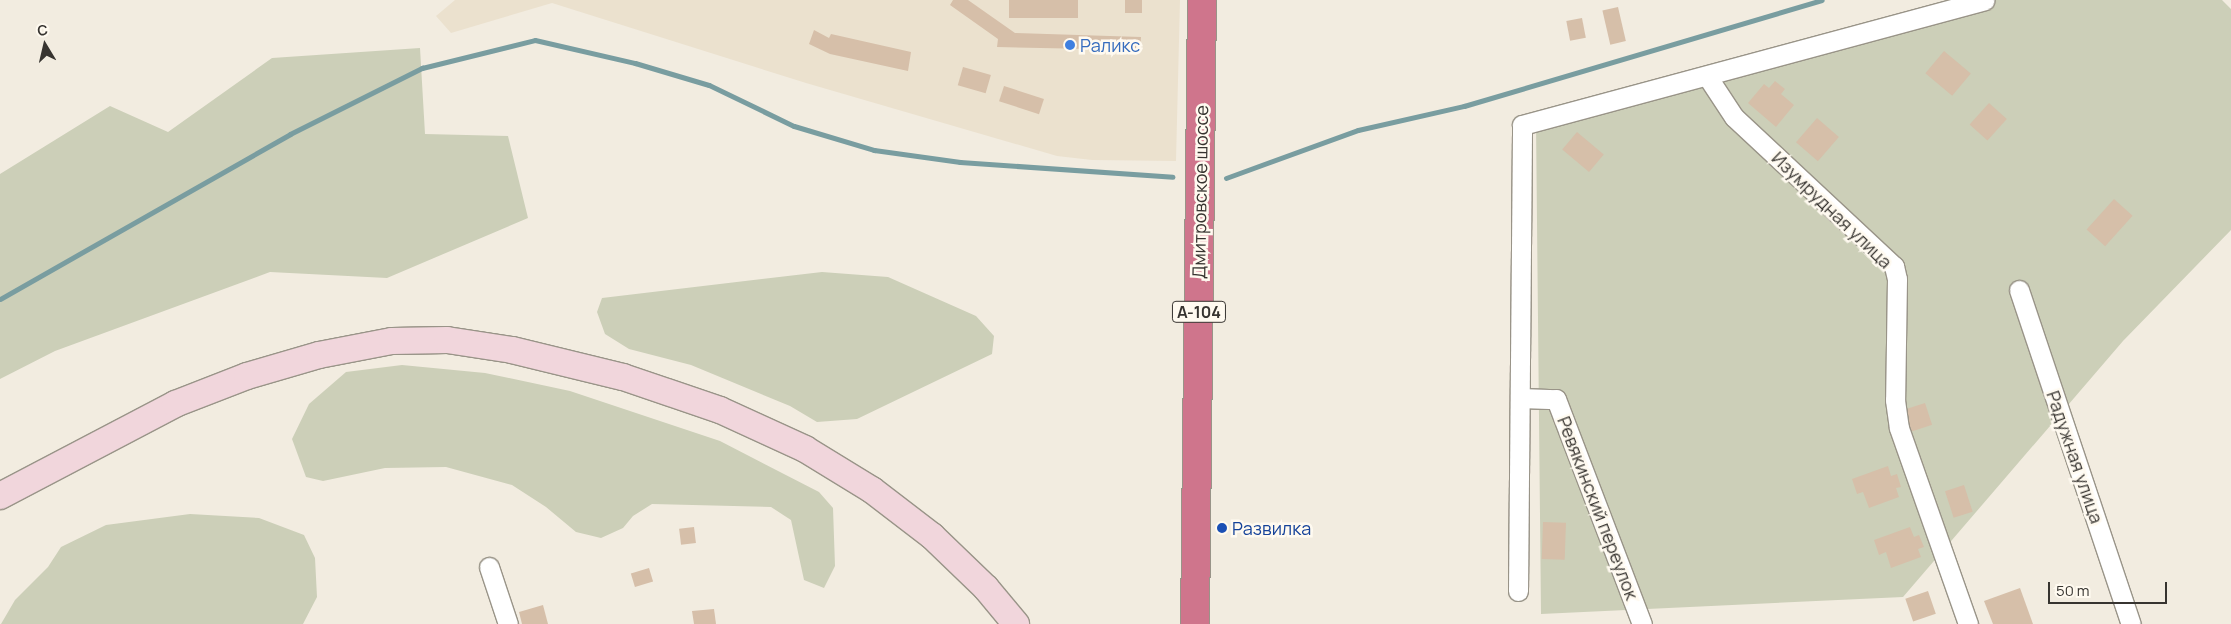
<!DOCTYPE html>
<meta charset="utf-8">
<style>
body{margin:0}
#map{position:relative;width:2231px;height:624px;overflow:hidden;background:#f2ece0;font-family:Manrope,sans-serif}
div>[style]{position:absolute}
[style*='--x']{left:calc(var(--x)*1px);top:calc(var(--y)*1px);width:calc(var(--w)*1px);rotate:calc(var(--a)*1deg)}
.built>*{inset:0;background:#ebe1ce}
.green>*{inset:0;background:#cccfb8}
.stream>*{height:5px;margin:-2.5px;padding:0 2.5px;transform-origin:2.5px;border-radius:2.5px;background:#799da0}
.building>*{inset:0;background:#d6bfa9;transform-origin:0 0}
.roads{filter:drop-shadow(1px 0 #999488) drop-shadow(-1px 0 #999488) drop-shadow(0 1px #999488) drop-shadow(0 -1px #999488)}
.street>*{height:19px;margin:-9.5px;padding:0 9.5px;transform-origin:9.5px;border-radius:9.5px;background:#fff}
.secondary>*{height:26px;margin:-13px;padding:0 13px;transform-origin:13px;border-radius:13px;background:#f1d6dc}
.highway>*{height:28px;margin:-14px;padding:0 14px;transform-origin:14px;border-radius:14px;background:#cf758c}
.dots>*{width:14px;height:14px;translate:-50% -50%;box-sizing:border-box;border:2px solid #fffaf0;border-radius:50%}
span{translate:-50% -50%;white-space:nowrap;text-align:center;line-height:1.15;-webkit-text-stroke:5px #fffaf0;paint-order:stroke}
.shield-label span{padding:1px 4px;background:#fffaf0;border:1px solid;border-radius:4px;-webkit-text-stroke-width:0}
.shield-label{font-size:16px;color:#373430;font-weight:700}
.shop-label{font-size:18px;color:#366cbe}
.left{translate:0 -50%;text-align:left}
.street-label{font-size:18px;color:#373430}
.transit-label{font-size:18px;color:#164399}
.north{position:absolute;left:20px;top:20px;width:50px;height:50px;-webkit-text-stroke:4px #fffaf0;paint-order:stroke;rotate:351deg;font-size:14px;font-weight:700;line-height:20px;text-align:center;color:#373430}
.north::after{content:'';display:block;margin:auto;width:18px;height:22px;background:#373430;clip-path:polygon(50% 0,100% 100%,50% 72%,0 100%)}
.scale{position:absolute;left:2048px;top:582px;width:119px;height:22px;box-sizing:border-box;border:2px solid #373430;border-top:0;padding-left:6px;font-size:15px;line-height:18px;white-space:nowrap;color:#373430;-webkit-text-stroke:4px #fffaf0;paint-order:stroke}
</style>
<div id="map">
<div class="built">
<i style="clip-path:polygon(455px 0,1180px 0,1176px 161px,1092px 160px,1057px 156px,806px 83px,552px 3px,451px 33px,436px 16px)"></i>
</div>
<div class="green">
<i style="clip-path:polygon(1958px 0,2222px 0,2231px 9px,2231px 230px,2123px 341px,1903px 597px,1541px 614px,1536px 123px)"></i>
<i style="clip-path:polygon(420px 48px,425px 134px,508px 136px,528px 218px,387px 278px,270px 272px,55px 351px,0 379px,0 174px,110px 106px,168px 132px,272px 58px)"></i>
<i style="clip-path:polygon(822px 272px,888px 277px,976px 316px,994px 336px,992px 354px,857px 419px,817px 422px,790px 406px,691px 365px,629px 349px,605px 334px,597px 312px,602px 298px)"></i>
<i style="clip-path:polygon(402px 365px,485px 373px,570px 391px,720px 441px,819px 492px,833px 508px,835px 566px,824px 588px,804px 580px,791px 520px,771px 507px,652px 504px,633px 516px,623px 528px,601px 538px,576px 532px,546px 507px,512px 485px,446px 467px,385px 468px,323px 481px,306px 477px,292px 439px,309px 404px,346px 372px)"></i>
<i style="clip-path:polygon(190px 514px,259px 518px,304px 535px,315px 558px,317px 597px,303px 624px,1px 624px,15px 600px,48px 567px,61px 547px,106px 525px)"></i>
</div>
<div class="stream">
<i style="--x:1226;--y:178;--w:140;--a:-20"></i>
<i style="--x:1358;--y:130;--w:109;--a:-12.8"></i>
<i style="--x:1464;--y:106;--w:373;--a:-16.5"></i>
<i style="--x:0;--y:299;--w:334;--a:-29.6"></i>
<i style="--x:290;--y:134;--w:148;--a:-26.6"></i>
<i style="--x:422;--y:68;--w:116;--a:-13.9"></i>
<i style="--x:535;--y:40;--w:103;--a:13"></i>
<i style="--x:635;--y:63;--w:77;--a:16.6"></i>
<i style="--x:709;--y:85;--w:94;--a:25.8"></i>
<i style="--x:794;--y:126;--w:84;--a:16.7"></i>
<i style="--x:874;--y:150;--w:87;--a:7.9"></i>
<i style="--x:960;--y:162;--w:213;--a:4"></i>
</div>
<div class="building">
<i style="clip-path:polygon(953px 0,968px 0,1015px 33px,1141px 37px,1140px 50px,997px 47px,998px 39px,950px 5px)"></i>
<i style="left:1009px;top:0;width:69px;height:18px"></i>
<i style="left:1125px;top:0;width:17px;height:13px"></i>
<i style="left:1618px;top:7px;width:35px;height:16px;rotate:77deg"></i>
<i style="left:1582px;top:18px;width:20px;height:16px;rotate:79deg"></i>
<i style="clip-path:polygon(814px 30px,829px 38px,831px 34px,911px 52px,908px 71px,830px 54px,809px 44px)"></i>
<i style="left:1944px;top:51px;width:35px;height:29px;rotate:40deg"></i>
<i style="left:963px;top:67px;width:29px;height:19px;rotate:16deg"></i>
<i style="clip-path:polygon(1775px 81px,1785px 89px,1781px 94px,1794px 105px,1776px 127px,1748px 103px,1764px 84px,1769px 88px)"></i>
<i style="left:1004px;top:86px;width:42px;height:16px;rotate:18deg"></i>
<i style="left:1989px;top:103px;width:24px;height:29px;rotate:42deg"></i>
<i style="left:1817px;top:118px;width:29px;height:32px;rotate:41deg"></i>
<i style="left:1577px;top:132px;width:35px;height:23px;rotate:40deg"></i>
<i style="left:2114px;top:199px;width:25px;height:41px;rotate:42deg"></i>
<i style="left:1925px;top:403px;width:23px;height:27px;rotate:72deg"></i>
<i style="clip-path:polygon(1888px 466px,1891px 476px,1897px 474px,1901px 487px,1896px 488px,1899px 497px,1869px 508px,1863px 492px,1857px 494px,1852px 479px)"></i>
<i style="left:1964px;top:485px;width:28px;height:20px;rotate:72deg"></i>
<i style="left:1543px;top:522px;width:23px;height:37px;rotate:2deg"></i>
<i style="left:694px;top:527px;width:16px;height:15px;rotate:83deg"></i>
<i style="clip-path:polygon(1910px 527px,1914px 537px,1919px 535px,1924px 547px,1918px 549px,1921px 557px,1891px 568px,1886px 552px,1879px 555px,1874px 540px)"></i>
<i style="left:649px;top:568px;width:14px;height:19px;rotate:73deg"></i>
<i style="clip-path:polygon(2020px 588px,2033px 624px,1993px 624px,1984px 601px)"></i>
<i style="left:1928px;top:591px;width:24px;height:24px;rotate:71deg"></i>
<i style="clip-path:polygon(543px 605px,548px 624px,522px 624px,519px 612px)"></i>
<i style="clip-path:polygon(714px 609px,716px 624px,694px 624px,692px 611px)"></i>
</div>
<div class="roads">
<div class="street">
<i style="--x:1707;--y:76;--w:49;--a:56.6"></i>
<i style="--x:1734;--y:117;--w:219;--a:43"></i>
<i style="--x:1894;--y:266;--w:13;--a:77"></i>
<i style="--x:1897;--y:279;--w:121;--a:90.9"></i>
<i style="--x:1895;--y:400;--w:28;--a:82"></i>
<i style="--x:1899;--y:428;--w:208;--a:70.6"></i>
<i style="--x:2019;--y:290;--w:352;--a:71.5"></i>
<i style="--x:1520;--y:398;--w:36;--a:2"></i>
<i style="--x:1556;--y:399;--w:241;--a:69.1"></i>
<i style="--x:489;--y:567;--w:60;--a:71.6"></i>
<i style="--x:1518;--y:591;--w:466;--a:-89.5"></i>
<i style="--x:1522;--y:125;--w:479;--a:-15.1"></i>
</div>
<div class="secondary">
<i style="--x:0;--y:496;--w:198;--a:-27.7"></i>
<i style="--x:175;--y:404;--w:77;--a:-21.3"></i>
<i style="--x:247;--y:376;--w:75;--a:-16.3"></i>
<i style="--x:319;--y:355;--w:74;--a:-10.9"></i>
<i style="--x:392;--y:341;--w:55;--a:-1"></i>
<i style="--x:447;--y:340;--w:66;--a:8.7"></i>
<i style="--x:512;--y:350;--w:114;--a:13.7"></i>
<i style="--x:623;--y:377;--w:102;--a:18.8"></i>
<i style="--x:720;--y:410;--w:94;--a:24.6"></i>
<i style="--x:805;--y:449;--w:79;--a:31.5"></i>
<i style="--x:872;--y:490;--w:76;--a:37.5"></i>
<i style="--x:932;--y:536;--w:75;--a:43.9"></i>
<i style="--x:986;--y:588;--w:47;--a:50.2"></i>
</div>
<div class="highway">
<i style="--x:1195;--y:624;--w:624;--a:-89.36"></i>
</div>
</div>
<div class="dots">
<i style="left:1070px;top:45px;background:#3f7fe0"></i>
<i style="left:1222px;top:528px;background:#1a4fb4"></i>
</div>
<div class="shield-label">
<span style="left:1199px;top:312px">А-104</span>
</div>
<div class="shop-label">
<span class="left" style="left:1080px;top:45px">Раликс</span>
</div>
<div class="street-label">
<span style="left:1200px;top:192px;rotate:-89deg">Дмитровское шоссе</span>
<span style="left:1832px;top:210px;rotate:44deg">Изумрудная улица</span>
<span style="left:2075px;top:457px;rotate:71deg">Радужная улица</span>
<span style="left:1598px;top:508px;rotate:69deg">Ревякинский переулок</span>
</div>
<div class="transit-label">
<span class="left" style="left:1232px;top:528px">Развилка</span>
</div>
<div class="north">С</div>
<div class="scale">50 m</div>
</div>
